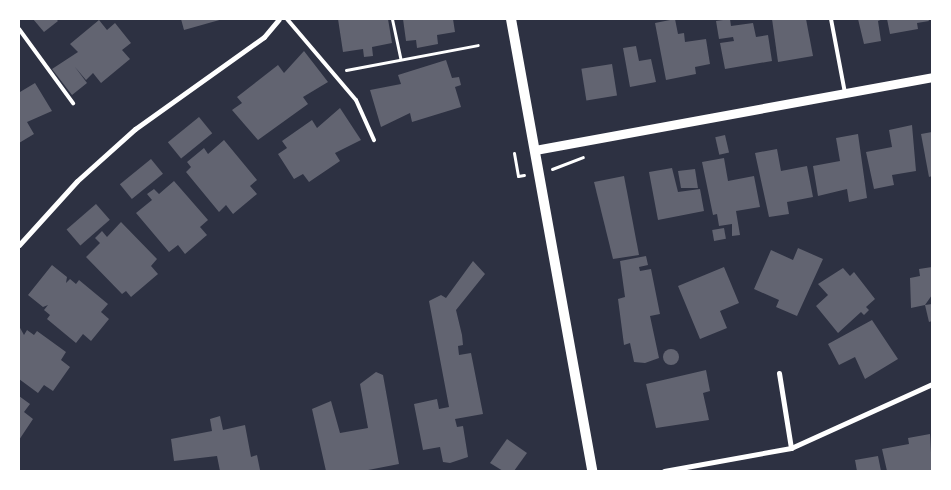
<!DOCTYPE html>
<style>
body{margin:0}
#map{position:relative;width:951px;height:490px;overflow:hidden;background:#2d3142;font-family:"Alegreya Sans",sans-serif}
div>[style]{position:absolute}
[style*='--x']{left:calc(var(--x)*1px);top:calc(var(--y)*1px);width:calc(var(--w)*1px);rotate:calc(var(--a)*1deg)}
.building>*{inset:0;background:#626471;transform-origin:0 0}
.round{border-radius:50%}
.path>*{height:3px;margin:-1.5px;padding:0 1.5px;transform-origin:1.5px;border-radius:1.5px;background:#fff}
.service>*{height:4px;margin:-2px;padding:0 2px;transform-origin:2px;border-radius:2px;background:#fff}
.minor>*{height:5px;margin:-2.5px;padding:0 2.5px;transform-origin:2.5px;border-radius:2.5px;background:#fff}
.tertiary>*{height:9px;margin:-4.5px;padding:0 4.5px;transform-origin:4.5px;border-radius:4.5px;background:#fff}
.secondary>*{height:10px;margin:-5px;padding:0 5px;transform-origin:5px;border-radius:5px;background:#fff}
span{translate:-50% -50%;white-space:nowrap;text-align:center;line-height:1.15;-webkit-text-stroke:5px #fff;paint-order:stroke}
.frame{position:absolute;inset:0;border:20px solid #fff;pointer-events:none}
</style>
<div id="map">
<div class="building">
<i style="clip-path:polygon(33px 19px,56px 19px,58px 21px,44px 32px)"></i>
<i style="clip-path:polygon(181px 19px,223px 19px,184px 30px)"></i>
<i style="clip-path:polygon(338px 19px,388px 19px,392px 43px,372px 47px,373px 56px,364px 57px,363px 49px,343px 52px)"></i>
<i style="clip-path:polygon(403px 19px,453px 19px,455px 32px,437px 35px,438px 44px,417px 48px,416px 40px,406px 41px)"></i>
<i style="clip-path:polygon(675px 19px,678px 34px,684px 33px,685px 42px,706px 39px,710px 64px,695px 67px,696px 74px,666px 80px,655px 23px)"></i>
<i style="clip-path:polygon(730px 19px,731px 26px,753px 23px,756px 37px,768px 35px,772px 61px,725px 69px,720px 43px,734px 41px,733px 37px,719px 39px,716px 21px)"></i>
<i style="clip-path:polygon(772px 19px,806px 19px,813px 56px,778px 62px)"></i>
<i style="clip-path:polygon(858px 19px,883px 19px,878px 21px,881px 41px,864px 44px)"></i>
<i style="clip-path:polygon(887px 19px,928px 19px,929px 21px,917px 23px,918px 29px,890px 34px)"></i>
<i style="clip-path:polygon(99px 20px,107px 30px,115px 23px,131px 43px,122px 50px,130px 59px,101px 83px,93px 73px,86px 80px,75px 67px,87px 83px,72px 95px,52px 69px,78px 52px,70px 44px)"></i>
<i style="clip-path:polygon(636px 46px,639px 61px,651px 59px,656px 82px,630px 87px,623px 48px)"></i>
<i style="clip-path:polygon(304px 51px,328px 82px,303px 97px,308px 104px,258px 140px,232px 110px,242px 103px,237px 97px,278px 65px,284px 73px)"></i>
<i style="clip-path:polygon(446px 60px,452px 78px,459px 77px,461px 85px,455px 87px,461px 107px,412px 122px,410px 113px,381px 127px,370px 90px,401px 84px,398px 75px)"></i>
<i style="left:612px;top:64px;width:32px;height:31px;rotate:81deg"></i>
<i style="clip-path:polygon(35px 83px,52px 111px,27px 122px,34px 134px,19px 143px,20px 92px)"></i>
<i style="clip-path:polygon(340px 108px,361px 140px,335px 153px,340px 161px,309px 182px,303px 174px,294px 179px,278px 154px,287px 148px,282px 141px,312px 120px,317px 128px)"></i>
<i style="left:199px;top:117px;width:21px;height:40px;rotate:51deg"></i>
<i style="clip-path:polygon(912px 125px,916px 171px,892px 175px,894px 185px,874px 189px,866px 152px,892px 147px,889px 130px)"></i>
<i style="clip-path:polygon(932px 132px,932px 176px,929px 177px,921px 134px)"></i>
<i style="clip-path:polygon(858px 134px,867px 198px,849px 202px,847px 189px,818px 196px,813px 166px,840px 161px,836px 138px)"></i>
<i style="left:725px;top:135px;width:18px;height:10px;rotate:77deg"></i>
<i style="clip-path:polygon(224px 140px,257px 180px,250px 186px,257px 194px,233px 214px,226px 205px,219px 212px,186px 172px,191px 167px,187px 162px,204px 148px,208px 154px)"></i>
<i style="clip-path:polygon(777px 149px,781px 171px,807px 166px,813px 197px,787px 202px,789px 214px,769px 217px,755px 153px)"></i>
<i style="clip-path:polygon(724px 158px,728px 181px,754px 176px,760px 207px,736px 211px,740px 235px,732px 236px,732px 224px,719px 226px,717px 214px,713px 215px,702px 162px)"></i>
<i style="left:151px;top:159px;width:19px;height:40px;rotate:51deg"></i>
<i style="clip-path:polygon(672px 168px,678px 192px,700px 189px,704px 211px,658px 220px,649px 172px)"></i>
<i style="clip-path:polygon(695px 169px,698px 188px,681px 188px,678px 171px)"></i>
<i style="clip-path:polygon(624px 176px,639px 255px,613px 259px,594px 182px)"></i>
<i style="clip-path:polygon(174px 181px,208px 220px,200px 227px,207px 235px,185px 254px,178px 245px,169px 252px,136px 213px,152px 200px,147px 194px,154px 189px,159px 194px)"></i>
<i style="left:96px;top:204px;width:21px;height:39px;rotate:49deg"></i>
<i style="clip-path:polygon(121px 222px,157px 259px,151px 266px,158px 274px,131px 297px,126px 291px,122px 294px,86px 257px,100px 243px,95px 238px,102px 231px,107px 237px)"></i>
<i style="left:724px;top:228px;width:11px;height:12px;rotate:80deg"></i>
<i style="clip-path:polygon(798px 248px,823px 259px,797px 316px,776px 307px,779px 300px,754px 289px,771px 250px,793px 260px)"></i>
<i style="clip-path:polygon(646px 256px,648px 265px,639px 267px,640px 271px,651px 269px,660px 314px,650px 316px,659px 358px,645px 363px,634px 362px,630px 343px,624px 345px,618px 299px,625px 297px,620px 261px)"></i>
<i style="clip-path:polygon(473px 261px,485px 274px,456px 310px,462px 335px,463px 345px,458px 346px,459px 355px,471px 353px,483px 414px,455px 419px,457px 427px,463px 426px,468px 457px,450px 463px,443px 462px,440px 447px,423px 450px,414px 404px,437px 399px,439px 409px,449px 407px,429px 301px,441px 295px,446px 298px)"></i>
<i style="clip-path:polygon(52px 265px,67px 277px,66px 283px,70px 279px,76px 284px,79px 280px,108px 304px,101px 312px,109px 319px,91px 341px,83px 334px,76px 343px,47px 319px,50px 315px,44px 310px,48px 305px,43px 307px,28px 295px)"></i>
<i style="clip-path:polygon(724px 267px,739px 303px,720px 311px,727px 328px,700px 339px,678px 286px)"></i>
<i style="clip-path:polygon(932px 267px,932px 295px,925px 305px,911px 308px,910px 278px,920px 276px,919px 269px)"></i>
<i style="clip-path:polygon(843px 268px,850px 276px,854px 272px,875px 299px,866px 307px,869px 310px,864px 315px,861px 312px,838px 333px,816px 306px,828px 295px,818px 284px)"></i>
<i style="clip-path:polygon(932px 304px,932px 321px,929px 322px,925px 305px)"></i>
<i style="clip-path:polygon(872px 320px,898px 359px,865px 379px,855px 357px,839px 365px,828px 344px)"></i>
<i style="clip-path:polygon(19px 326px,24px 335px,27px 330px,34px 335px,37px 331px,66px 352px,61px 360px,70px 367px,53px 391px,44px 385px,38px 393px,19px 379px)"></i>
<i class="round" style="left:663px;top:349px;width:16px;height:16px"></i>
<i style="clip-path:polygon(706px 370px,710px 391px,703px 393px,709px 420px,656px 428px,646px 384px)"></i>
<i style="clip-path:polygon(376px 372px,383px 375px,399px 464px,363px 471px,326px 471px,312px 409px,331px 401px,340px 433px,368px 428px,360px 384px)"></i>
<i style="clip-path:polygon(19px 396px,30px 404px,24px 412px,33px 419px,19px 440px)"></i>
<i style="clip-path:polygon(220px 416px,223px 430px,245px 425px,251px 457px,257px 455px,260px 470px,220px 471px,217px 456px,174px 461px,171px 439px,212px 431px,210px 419px)"></i>
<i style="clip-path:polygon(930px 434px,932px 471px,887px 471px,882px 449px,909px 444px,908px 438px)"></i>
<i style="clip-path:polygon(507px 439px,527px 453px,514px 471px,503px 471px,490px 463px)"></i>
<i style="clip-path:polygon(878px 456px,881px 471px,857px 471px,855px 460px)"></i>
</div>
<div class="path">
<i style="--x:392;--y:19;--w:40;--a:78"></i>
<i style="--x:346;--y:70;--w:134;--a:-10.7"></i>
<i style="--x:514;--y:153;--w:23;--a:80"></i>
<i style="--x:518;--y:176;--w:6;--a:-9"></i>
<i style="--x:552;--y:169;--w:33;--a:-21"></i>
</div>
<div class="service">
<i style="--x:287;--y:19;--w:106;--a:49.6"></i>
<i style="--x:356;--y:100;--w:44;--a:65.8"></i>
<i style="--x:831;--y:19;--w:75;--a:79.3"></i>
<i style="--x:19;--y:29;--w:92;--a:53.9"></i>
</div>
<div class="minor">
<i style="--x:19;--y:245;--w:86;--a:-47.8"></i>
<i style="--x:77;--y:181;--w:78;--a:-41.9"></i>
<i style="--x:135;--y:129;--w:158;--a:-35.5"></i>
<i style="--x:264;--y:37;--w:23;--a:-50"></i>
<i style="--x:779;--y:373;--w:76;--a:80.9"></i>
<i style="--x:664;--y:471;--w:129;--a:-10.3"></i>
<i style="--x:791;--y:448;--w:155;--a:-24.4"></i>
</div>
<div class="tertiary">
<i style="--x:535;--y:150;--w:404;--a:-10.4"></i>
</div>
<div class="secondary">
<i style="--x:511;--y:19;--w:459;--a:79.8"></i>
</div>
<div class="frame"></div>
</div>
